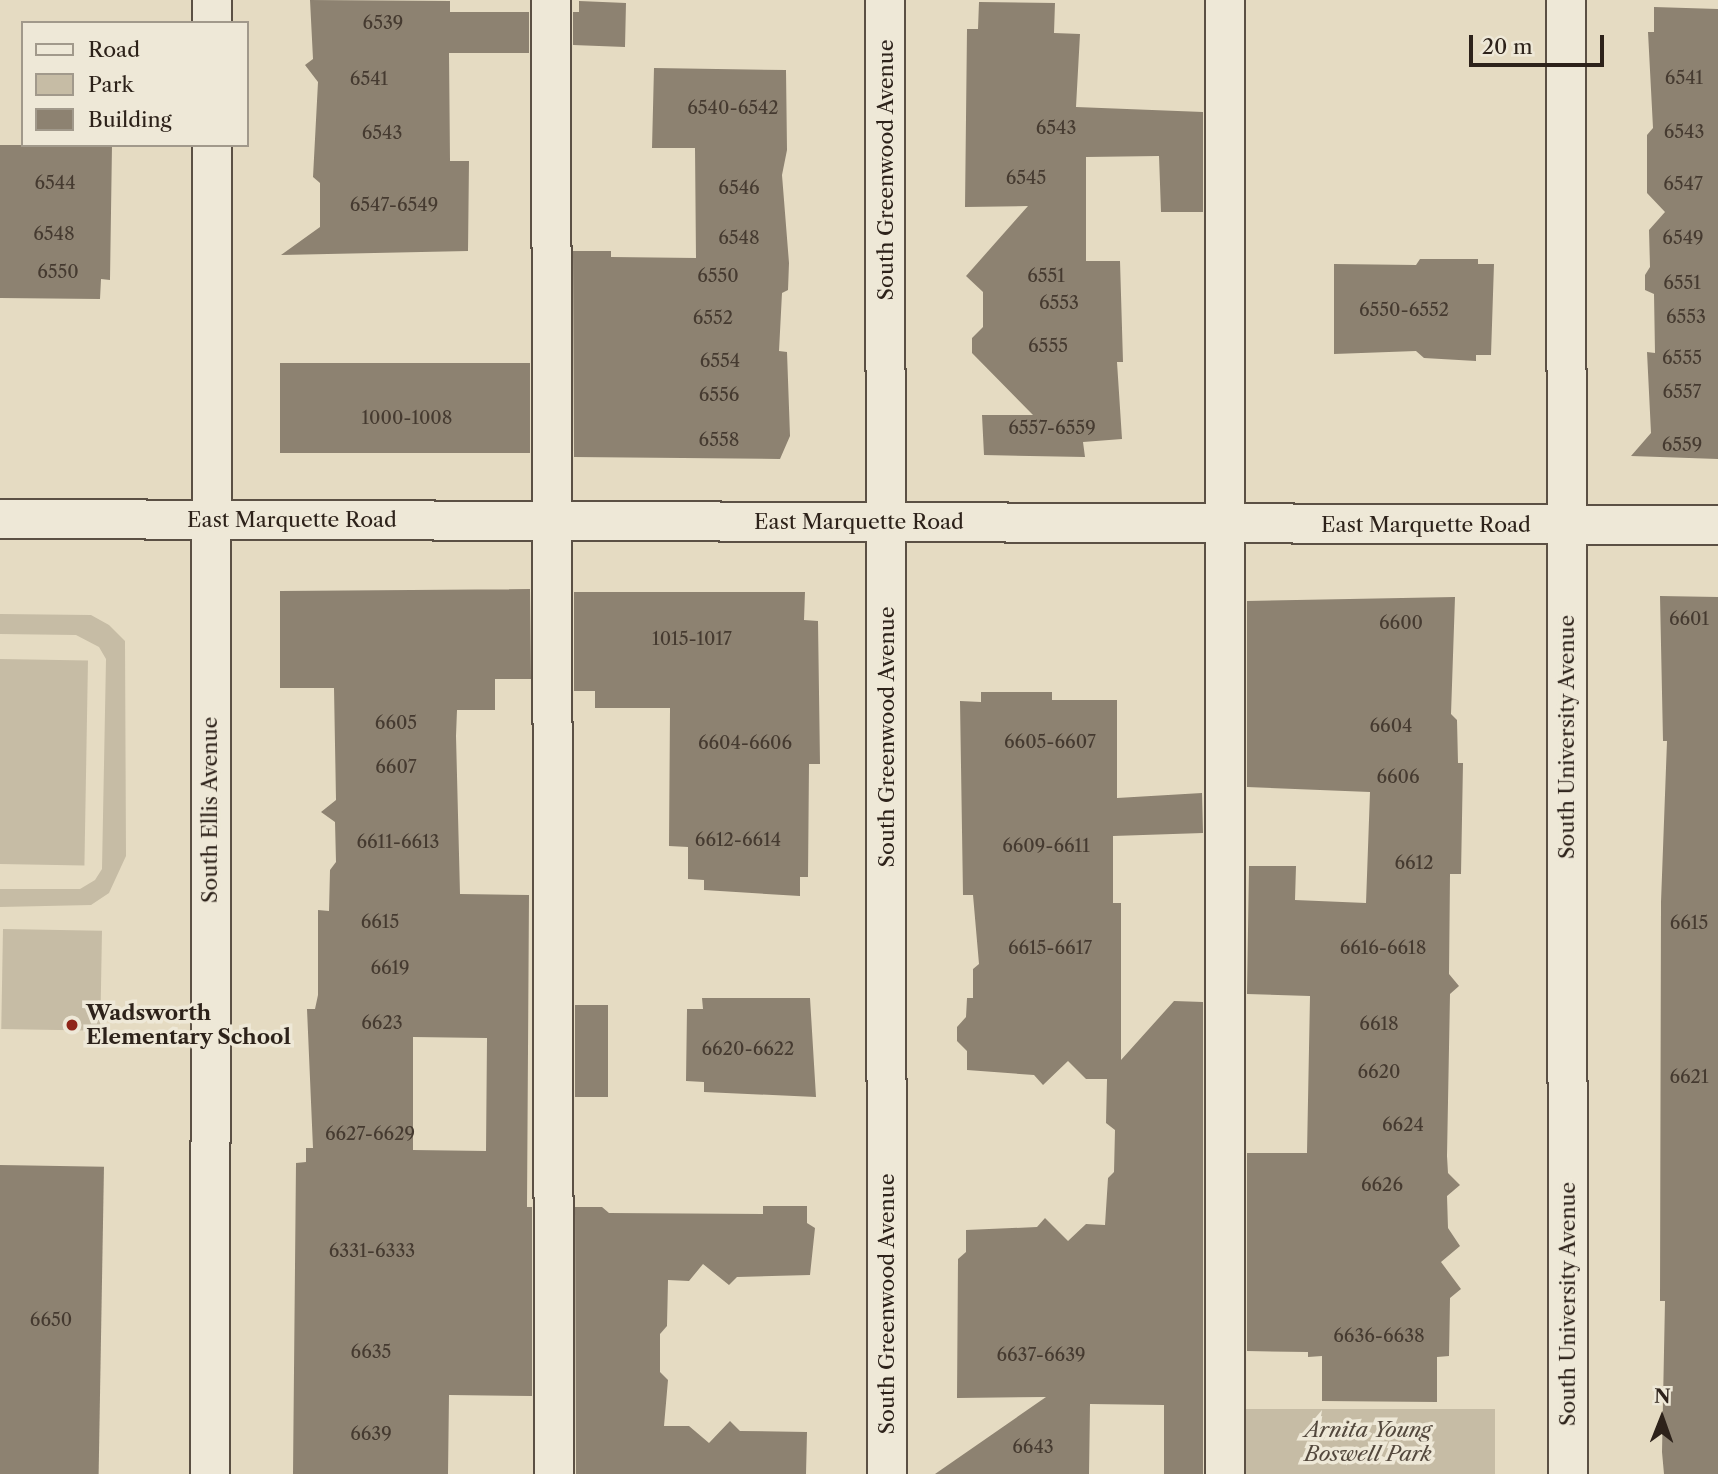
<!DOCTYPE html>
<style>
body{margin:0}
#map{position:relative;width:1718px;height:1474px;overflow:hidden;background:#e5dbc2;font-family:"Libre Caslon Text",serif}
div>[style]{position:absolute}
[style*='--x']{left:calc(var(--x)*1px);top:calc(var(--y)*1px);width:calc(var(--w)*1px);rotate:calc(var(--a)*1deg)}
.green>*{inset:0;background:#c6bca5;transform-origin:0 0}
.building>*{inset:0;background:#8d8271;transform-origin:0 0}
.roads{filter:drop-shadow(2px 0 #5b5044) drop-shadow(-2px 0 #5b5044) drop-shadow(0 2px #5b5044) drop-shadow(0 -2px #5b5044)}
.minor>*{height:38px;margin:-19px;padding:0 19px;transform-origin:19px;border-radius:19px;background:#eee8d7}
.dots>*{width:19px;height:19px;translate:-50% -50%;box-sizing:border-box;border:4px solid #eee8d7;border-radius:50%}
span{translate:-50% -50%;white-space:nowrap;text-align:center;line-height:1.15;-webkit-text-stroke:7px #eee8d7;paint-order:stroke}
.number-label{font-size:18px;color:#453a30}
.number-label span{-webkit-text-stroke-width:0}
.street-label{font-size:21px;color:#2d221a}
.poi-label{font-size:21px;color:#2d221a;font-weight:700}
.left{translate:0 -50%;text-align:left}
.park-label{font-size:21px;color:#53483d;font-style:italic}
.legend{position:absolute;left:21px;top:21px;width:228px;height:126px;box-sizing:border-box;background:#eee8d7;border:2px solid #a1998b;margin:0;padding:9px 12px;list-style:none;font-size:21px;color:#2d221a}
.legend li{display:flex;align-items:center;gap:14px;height:35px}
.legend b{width:35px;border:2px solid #a1998b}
.north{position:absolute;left:1627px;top:1383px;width:70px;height:70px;-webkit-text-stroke:5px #eee8d7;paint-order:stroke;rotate:1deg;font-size:19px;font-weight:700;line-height:28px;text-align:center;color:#2d221a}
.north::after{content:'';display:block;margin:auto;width:24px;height:32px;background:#2d221a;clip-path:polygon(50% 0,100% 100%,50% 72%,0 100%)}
.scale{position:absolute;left:1469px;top:35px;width:135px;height:32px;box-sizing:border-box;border:4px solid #2d221a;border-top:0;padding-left:9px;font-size:21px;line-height:24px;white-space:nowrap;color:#2d221a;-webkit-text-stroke:5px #eee8d7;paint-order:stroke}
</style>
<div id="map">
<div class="green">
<i style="clip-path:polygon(0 614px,91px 615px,109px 625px,125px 641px,126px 856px,109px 893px,91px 905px,0 907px,0 889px,80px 889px,95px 880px,102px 869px,106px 659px,99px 647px,76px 635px,0 634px)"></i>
<i style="left:0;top:659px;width:88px;height:205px;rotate:1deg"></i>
<i style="left:3px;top:929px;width:99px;height:100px;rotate:1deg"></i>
<i style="left:1241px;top:1409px;width:254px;height:65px"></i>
</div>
<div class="building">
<i style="clip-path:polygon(310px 0,450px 1px,450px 12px,529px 12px,529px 53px,449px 53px,450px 161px,469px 161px,468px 251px,281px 255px,320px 227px,320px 183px,313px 177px,318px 82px,305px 65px,313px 59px)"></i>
<i style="clip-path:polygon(579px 1px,626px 3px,625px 47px,573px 45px,573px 12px,579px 12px)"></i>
<i style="clip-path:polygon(979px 2px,1055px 3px,1054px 33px,1080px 34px,1076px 107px,1203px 112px,1203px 212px,1161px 212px,1159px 156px,1086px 157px,1086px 261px,1120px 261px,1123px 362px,1117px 362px,1122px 439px,1083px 442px,1085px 457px,984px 455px,982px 415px,1033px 415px,972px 353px,972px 338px,983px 327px,983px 292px,966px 276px,1028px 206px,965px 207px,967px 29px,978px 29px)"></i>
<i style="clip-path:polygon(1654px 7px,1718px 9px,1718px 459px,1631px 456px,1651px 433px,1647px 352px,1655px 353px,1654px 294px,1645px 290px,1645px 275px,1650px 267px,1649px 230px,1665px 212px,1647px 193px,1647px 135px,1653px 128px,1648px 32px,1654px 32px)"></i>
<i style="clip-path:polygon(654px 68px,786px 70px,787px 150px,782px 175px,789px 263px,788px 290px,782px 293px,779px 351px,787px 352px,790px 436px,780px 459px,574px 457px,573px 251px,611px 251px,611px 257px,696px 258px,695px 148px,652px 148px)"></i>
<i style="clip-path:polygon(0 145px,112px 145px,110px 280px,101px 279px,100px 299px,0 298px)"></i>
<i style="clip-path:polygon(1420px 259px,1478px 259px,1478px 264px,1494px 264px,1491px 355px,1476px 355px,1476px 361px,1424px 358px,1416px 351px,1334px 354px,1334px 264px,1416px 265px)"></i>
<i style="left:530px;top:363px;width:90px;height:250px;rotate:90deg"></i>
<i style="clip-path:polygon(evenodd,530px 589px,531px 679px,495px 679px,495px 710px,457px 710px,456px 736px,460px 894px,529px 895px,527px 1207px,532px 1207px,532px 1396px,449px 1395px,448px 1474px,293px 1474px,296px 1163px,306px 1162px,306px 1148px,313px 1148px,307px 1009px,315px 1009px,318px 995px,318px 910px,329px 911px,330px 870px,336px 862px,335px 822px,321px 812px,336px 800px,334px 688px,280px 688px,280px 591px,530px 589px,413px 1037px,487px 1038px,486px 1151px,413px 1150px,413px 1037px)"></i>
<i style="clip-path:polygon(574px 592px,805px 592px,804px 620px,818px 621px,820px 764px,809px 764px,808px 877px,800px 877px,800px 896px,704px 890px,704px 880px,688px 879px,688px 847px,669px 846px,670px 708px,595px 708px,595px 691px,574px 691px)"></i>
<i style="clip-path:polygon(1660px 596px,1718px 597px,1718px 1474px,1664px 1474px,1662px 1452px,1665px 1301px,1660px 1301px,1661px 902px,1667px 741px,1663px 741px)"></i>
<i style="clip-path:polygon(1455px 597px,1451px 714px,1457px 720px,1458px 763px,1463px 763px,1461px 874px,1450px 874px,1449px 974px,1459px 986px,1450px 994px,1447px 1156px,1448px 1173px,1460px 1185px,1447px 1196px,1448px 1228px,1460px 1246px,1441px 1262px,1461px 1289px,1450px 1298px,1449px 1356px,1437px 1357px,1437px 1402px,1322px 1401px,1322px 1356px,1308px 1357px,1308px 1352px,1247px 1351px,1247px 1153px,1307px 1153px,1310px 996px,1247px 994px,1249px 866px,1296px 866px,1295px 900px,1366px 903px,1370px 792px,1247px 787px,1247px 601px)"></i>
<i style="clip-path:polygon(981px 692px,1052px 692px,1052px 700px,1117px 700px,1117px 798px,1202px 793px,1203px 833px,1113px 836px,1113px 903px,1121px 903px,1121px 1060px,1174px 1001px,1203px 1002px,1203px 1474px,1164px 1474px,1164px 1405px,1090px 1404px,1089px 1474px,935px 1474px,1046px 1397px,957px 1398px,958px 1259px,966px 1252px,966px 1230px,1037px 1227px,1045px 1218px,1068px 1241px,1086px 1224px,1105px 1225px,1108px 1178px,1114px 1172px,1115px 1130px,1106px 1123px,1107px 1079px,1086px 1079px,1068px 1061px,1043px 1085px,1034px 1075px,967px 1070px,967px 1051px,957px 1041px,957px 1027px,966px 1017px,967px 998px,973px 998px,973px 969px,979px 964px,973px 895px,963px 895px,960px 701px,981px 702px)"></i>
<i style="clip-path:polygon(702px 998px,810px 998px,816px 1097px,704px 1092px,704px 1082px,686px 1081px,687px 1009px,703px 1009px)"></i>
<i style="left:575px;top:1005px;width:33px;height:92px"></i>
<i style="left:0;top:1165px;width:104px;height:309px;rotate:1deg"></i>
<i style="clip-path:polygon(763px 1206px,807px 1206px,807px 1223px,815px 1228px,810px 1275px,737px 1277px,729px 1285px,703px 1264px,689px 1281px,668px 1280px,667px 1326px,660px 1334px,660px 1372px,668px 1380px,664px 1426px,689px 1426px,709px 1443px,730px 1421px,740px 1431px,807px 1432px,806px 1474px,576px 1474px,575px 1207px,602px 1207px,609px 1213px,763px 1214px)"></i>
</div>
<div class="roads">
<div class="minor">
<i style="--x:551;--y:0;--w:1474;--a:89.88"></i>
<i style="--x:885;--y:0;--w:1474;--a:89.92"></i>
<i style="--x:1225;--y:0;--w:1474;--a:90"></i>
<i style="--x:1566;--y:0;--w:1474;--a:89.92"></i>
<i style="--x:212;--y:23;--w:23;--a:-90"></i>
<i style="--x:0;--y:519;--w:1718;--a:0.2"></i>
<i style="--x:210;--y:1474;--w:1329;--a:-89.91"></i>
</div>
</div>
<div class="dots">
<i style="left:72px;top:1025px;background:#8f2418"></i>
</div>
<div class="number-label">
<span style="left:383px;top:23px">6539</span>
<span style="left:1684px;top:78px">6541</span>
<span style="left:369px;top:79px">6541</span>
<span style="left:733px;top:108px">6540-6542</span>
<span style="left:1056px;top:128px">6543</span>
<span style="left:1684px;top:132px">6543</span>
<span style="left:382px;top:133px">6543</span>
<span style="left:1026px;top:178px">6545</span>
<span style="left:55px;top:183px">6544</span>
<span style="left:1683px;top:184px">6547</span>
<span style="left:739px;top:188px">6546</span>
<span style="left:394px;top:205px">6547-6549</span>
<span style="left:54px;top:234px">6548</span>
<span style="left:739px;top:238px">6548</span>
<span style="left:1683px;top:238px">6549</span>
<span style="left:58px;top:272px">6550</span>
<span style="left:718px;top:276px">6550</span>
<span style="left:1046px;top:276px">6551</span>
<span style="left:1682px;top:283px">6551</span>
<span style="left:1059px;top:303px">6553</span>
<span style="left:1404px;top:310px">6550-6552</span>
<span style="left:1686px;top:317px">6553</span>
<span style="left:713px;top:318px">6552</span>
<span style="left:1048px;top:346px">6555</span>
<span style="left:1682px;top:358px">6555</span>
<span style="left:720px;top:361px">6554</span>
<span style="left:1682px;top:392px">6557</span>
<span style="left:719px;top:395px">6556</span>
<span style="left:407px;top:418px">1000-1008</span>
<span style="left:1052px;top:428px">6557-6559</span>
<span style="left:719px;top:440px">6558</span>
<span style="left:1682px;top:445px">6559</span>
<span style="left:1689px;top:619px">6601</span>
<span style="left:1401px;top:623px">6600</span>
<span style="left:692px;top:639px">1015-1017</span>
<span style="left:396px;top:723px">6605</span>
<span style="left:1391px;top:726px">6604</span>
<span style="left:1050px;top:742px">6605-6607</span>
<span style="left:745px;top:743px">6604-6606</span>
<span style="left:396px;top:767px">6607</span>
<span style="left:1398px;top:777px">6606</span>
<span style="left:738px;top:840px">6612-6614</span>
<span style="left:398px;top:842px">6611-6613</span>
<span style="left:1046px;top:846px">6609-6611</span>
<span style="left:1414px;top:863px">6612</span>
<span style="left:380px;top:922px">6615</span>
<span style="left:1689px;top:923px">6615</span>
<span style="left:1050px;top:948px">6615-6617</span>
<span style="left:1383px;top:948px">6616-6618</span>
<span style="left:390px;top:968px">6619</span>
<span style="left:382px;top:1023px">6623</span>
<span style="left:1379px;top:1024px">6618</span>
<span style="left:748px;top:1049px">6620-6622</span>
<span style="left:1379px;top:1072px">6620</span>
<span style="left:1689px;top:1077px">6621</span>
<span style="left:1403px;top:1125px">6624</span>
<span style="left:370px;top:1134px">6627-6629</span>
<span style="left:1382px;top:1185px">6626</span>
<span style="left:372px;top:1251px">6331-6333</span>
<span style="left:51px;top:1320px">6650</span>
<span style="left:1379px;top:1336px">6636-6638</span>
<span style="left:371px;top:1352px">6635</span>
<span style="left:1041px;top:1355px">6637-6639</span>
<span style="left:371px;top:1434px">6639</span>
<span style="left:1033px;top:1447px">6643</span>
</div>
<div class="street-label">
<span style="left:886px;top:170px;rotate:-90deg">South Greenwood Avenue</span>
<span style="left:292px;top:520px">East Marquette Road</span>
<span style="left:859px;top:522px">East Marquette Road</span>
<span style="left:1426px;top:525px">East Marquette Road</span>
<span style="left:887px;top:737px;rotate:-90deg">South Greenwood Avenue</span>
<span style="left:1567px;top:737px;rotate:-90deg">South University Avenue</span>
<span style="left:210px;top:810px;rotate:-90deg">South Ellis Avenue</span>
<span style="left:887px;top:1304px;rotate:-90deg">South Greenwood Avenue</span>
<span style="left:1568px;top:1304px;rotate:-90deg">South University Avenue</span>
</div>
<div class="poi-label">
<span class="left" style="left:86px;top:1025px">Wadsworth<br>Elementary School</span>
</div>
<div class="park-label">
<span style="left:1368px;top:1442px">Arnita Young<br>Boswell Park</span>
</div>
<ul class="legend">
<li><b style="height:9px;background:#eee8d7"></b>Road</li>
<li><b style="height:19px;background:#c6bca5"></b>Park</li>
<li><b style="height:19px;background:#8d8271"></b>Building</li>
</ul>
<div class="north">N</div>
<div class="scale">20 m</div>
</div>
